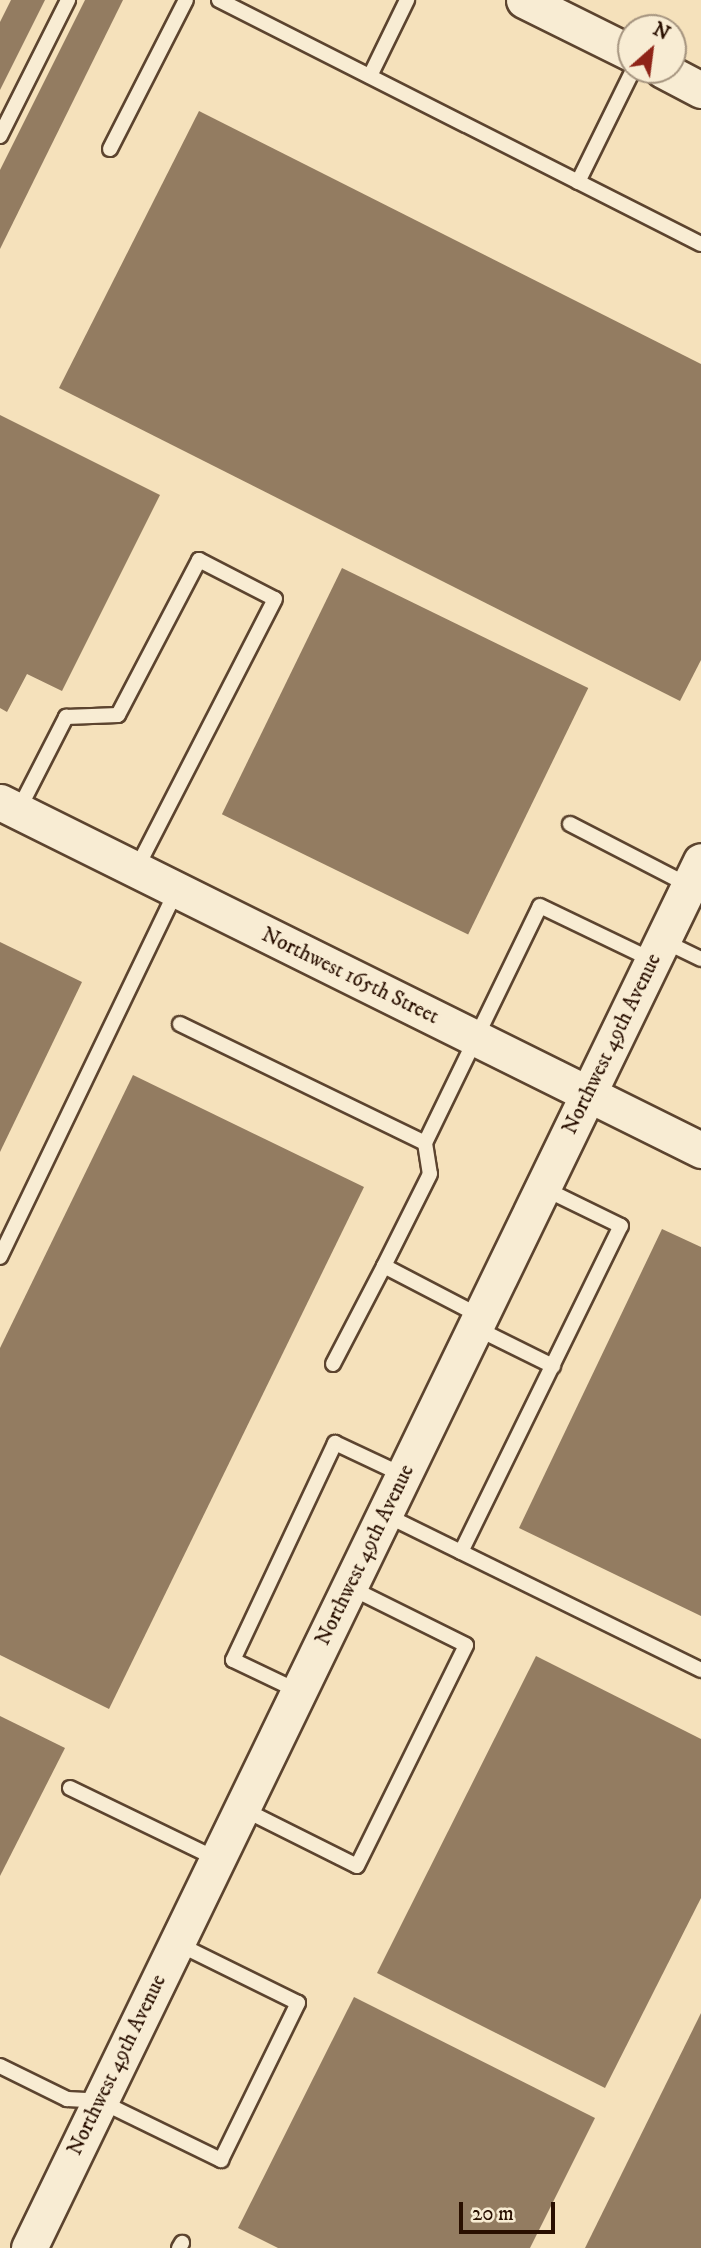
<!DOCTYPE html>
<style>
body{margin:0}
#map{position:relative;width:701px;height:2248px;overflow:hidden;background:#f5e1bb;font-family:"IM FELL DW Pica",serif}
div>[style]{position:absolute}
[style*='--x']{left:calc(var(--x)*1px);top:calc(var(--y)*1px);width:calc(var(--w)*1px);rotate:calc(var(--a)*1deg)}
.building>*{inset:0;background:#937c61;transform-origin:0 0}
.roads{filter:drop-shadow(2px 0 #5c442f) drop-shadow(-2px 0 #5c442f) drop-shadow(0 2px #5c442f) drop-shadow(0 -2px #5c442f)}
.service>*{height:14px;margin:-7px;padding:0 7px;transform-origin:7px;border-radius:7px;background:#f8ecd3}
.tertiary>*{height:35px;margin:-17.5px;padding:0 17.5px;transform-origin:17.5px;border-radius:17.5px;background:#f8ecd3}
span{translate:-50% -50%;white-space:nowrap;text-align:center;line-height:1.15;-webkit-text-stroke:5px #f8ecd3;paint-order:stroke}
.street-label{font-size:21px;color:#290f00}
.north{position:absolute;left:617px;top:14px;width:70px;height:70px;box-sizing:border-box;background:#f8ecd3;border:2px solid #a5947f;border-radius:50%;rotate:28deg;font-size:19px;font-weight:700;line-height:28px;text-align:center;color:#290f00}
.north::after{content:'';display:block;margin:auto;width:24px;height:32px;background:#8f2418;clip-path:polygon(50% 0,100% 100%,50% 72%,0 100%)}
.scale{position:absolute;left:459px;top:2202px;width:96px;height:32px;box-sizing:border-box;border:4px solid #290f00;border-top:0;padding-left:9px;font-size:21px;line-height:24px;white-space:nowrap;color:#290f00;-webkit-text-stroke:5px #f8ecd3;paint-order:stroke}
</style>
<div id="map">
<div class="building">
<i style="clip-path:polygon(11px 0,45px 0,0 90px,0 22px)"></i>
<i style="clip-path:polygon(85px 0,123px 0,0 249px,0 170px)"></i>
<i style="clip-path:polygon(199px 111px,701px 364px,701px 660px,680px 701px,59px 388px)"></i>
<i style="clip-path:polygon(0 415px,160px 495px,62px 691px,27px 674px,7px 712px,0 708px)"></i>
<i style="left:342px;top:568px;width:274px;height:274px;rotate:26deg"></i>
<i style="clip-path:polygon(0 942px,82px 982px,0 1152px)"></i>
<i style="clip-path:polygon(133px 1075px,364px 1187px,109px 1709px,0 1655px,0 1348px)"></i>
<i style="clip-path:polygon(662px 1229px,701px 1247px,701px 1616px,519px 1528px)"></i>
<i style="clip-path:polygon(536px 1656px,701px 1739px,701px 1898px,605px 2088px,377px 1973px)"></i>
<i style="clip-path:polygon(0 1716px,65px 1748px,0 1876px)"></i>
<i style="clip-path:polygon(354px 1997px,595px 2118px,530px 2248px,278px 2248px,238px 2228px)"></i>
<i style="clip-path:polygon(701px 2013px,701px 2248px,585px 2248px)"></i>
</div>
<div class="roads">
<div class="service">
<i style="--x:219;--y:0;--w:540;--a:26.85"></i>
<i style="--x:370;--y:76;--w:85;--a:-64"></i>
<i style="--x:0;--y:136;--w:152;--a:-63.4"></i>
<i style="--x:110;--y:149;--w:167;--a:-63"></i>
<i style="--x:578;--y:182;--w:125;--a:-63.8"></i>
<i style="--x:18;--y:811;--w:106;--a:-62.9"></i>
<i style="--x:66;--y:717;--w:52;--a:-2.2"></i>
<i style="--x:118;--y:715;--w:175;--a:-62.4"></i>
<i style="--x:199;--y:560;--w:85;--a:27.2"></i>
<i style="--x:275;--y:599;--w:304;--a:117.2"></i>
<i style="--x:570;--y:824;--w:133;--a:27.3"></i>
<i style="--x:664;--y:941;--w:41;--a:25.9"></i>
<i style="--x:180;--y:1024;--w:272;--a:25.9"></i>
<i style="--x:425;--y:1143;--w:263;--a:-64.1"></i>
<i style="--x:540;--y:906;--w:124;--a:25.7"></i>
<i style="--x:425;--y:1143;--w:31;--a:81"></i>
<i style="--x:430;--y:1174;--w:103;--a:116.6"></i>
<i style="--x:384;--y:1266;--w:108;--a:27.5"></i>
<i style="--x:0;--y:1257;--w:407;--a:-64.3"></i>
<i style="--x:476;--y:1328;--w:86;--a:26.3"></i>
<i style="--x:333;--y:1364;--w:110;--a:-62.5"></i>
<i style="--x:386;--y:1515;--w:351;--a:26.2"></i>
<i style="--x:461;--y:1552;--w:363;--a:-63.9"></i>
<i style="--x:621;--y:1226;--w:87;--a:-154"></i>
<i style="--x:298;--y:1691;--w:72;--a:-154.5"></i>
<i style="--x:233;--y:1660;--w:240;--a:-64.8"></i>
<i style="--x:335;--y:1443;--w:75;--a:25.2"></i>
<i style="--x:70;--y:1788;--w:163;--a:25.8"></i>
<i style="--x:243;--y:1809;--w:127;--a:26.6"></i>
<i style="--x:357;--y:1866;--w:246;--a:-63.7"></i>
<i style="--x:466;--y:1645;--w:131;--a:-153.6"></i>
<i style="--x:0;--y:2066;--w:75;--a:26.2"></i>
<i style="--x:67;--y:2099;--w:33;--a:3"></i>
<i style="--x:100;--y:2101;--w:135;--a:26"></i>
<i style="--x:221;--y:2160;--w:175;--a:-63.9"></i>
<i style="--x:298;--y:2003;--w:134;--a:-153.8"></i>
<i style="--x:179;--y:2248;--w:6;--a:-59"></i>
</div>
<div class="tertiary">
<i style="--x:524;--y:0;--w:119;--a:26.4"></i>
<i style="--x:663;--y:70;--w:43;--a:27.8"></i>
<i style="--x:0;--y:802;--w:783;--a:26.4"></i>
<i style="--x:29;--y:2248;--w:1541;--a:-64.15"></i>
</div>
</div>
<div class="street-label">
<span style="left:350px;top:976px;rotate:26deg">Northwest 165th Street</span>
<span style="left:612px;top:1044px;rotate:-64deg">Northwest 49th Avenue</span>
<span style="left:365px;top:1555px;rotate:-64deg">Northwest 49th Avenue</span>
<span style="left:117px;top:2065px;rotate:-64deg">Northwest 49th Avenue</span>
</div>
<div class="north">N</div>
<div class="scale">20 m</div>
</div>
